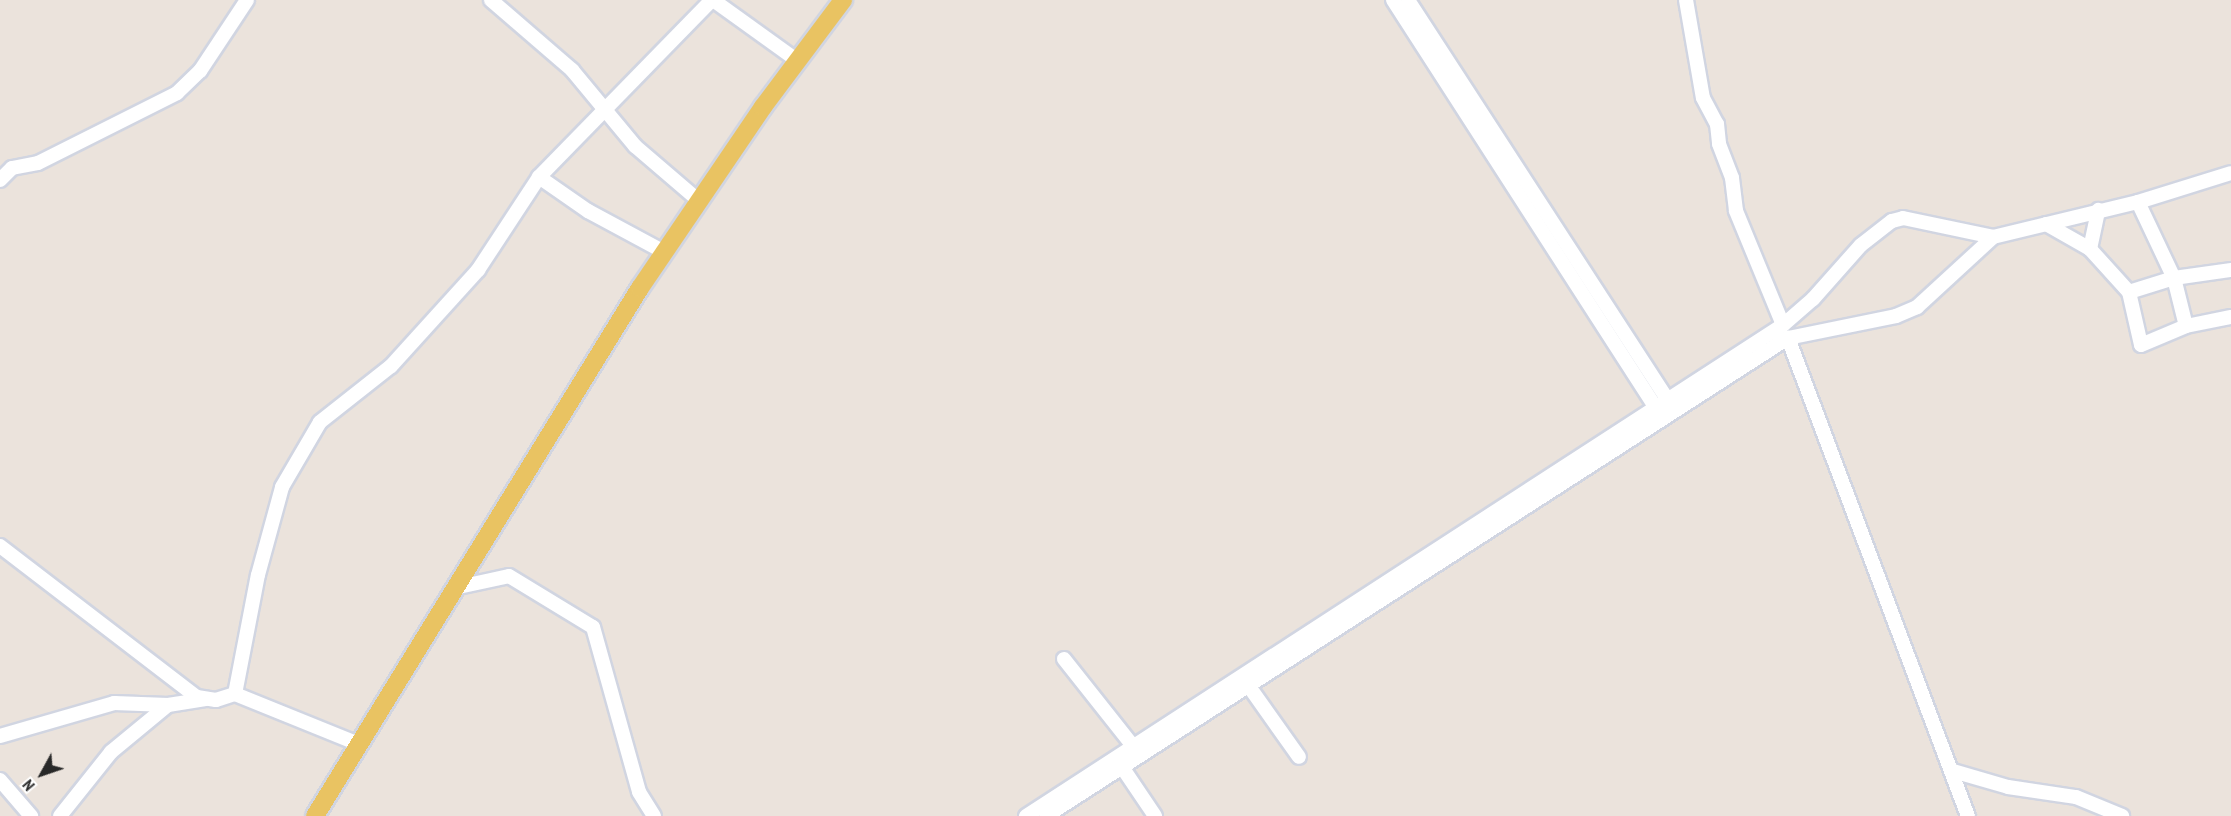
<!DOCTYPE html>
<style>
body{margin:0}
#map{position:relative;width:2231px;height:816px;overflow:hidden;background:#ebe3dc;font-family:"PT Sans Narrow",sans-serif}
div>[style]{position:absolute}
[style*='--x']{left:calc(var(--x)*1px);top:calc(var(--y)*1px);width:calc(var(--w)*1px);rotate:calc(var(--a)*1deg)}
.roads{filter:drop-shadow(2px 0 #d1d5e1) drop-shadow(-2px 0 #d1d5e1) drop-shadow(0 2px #d1d5e1) drop-shadow(0 -2px #d1d5e1)}
.minor>*{height:14px;margin:-7px;padding:0 7px;transform-origin:7px;border-radius:7px;background:#fff}
.major>*{height:18px;margin:-9px;padding:0 9px;transform-origin:9px;border-radius:9px;background:#e9c362}
span{translate:-50% -50%;white-space:nowrap;text-align:center;line-height:1.15;-webkit-text-stroke:4.5px #fff;paint-order:stroke}
.north{position:absolute;left:12px;top:744px;width:60px;height:60px;-webkit-text-stroke:4px #fff;paint-order:stroke;rotate:230deg;font-size:16px;font-weight:700;line-height:24px;text-align:center;color:#292929}
.north::after{content:'';display:block;margin:auto;width:21px;height:27px;background:#292929;clip-path:polygon(50% 0,100% 100%,50% 72%,0 100%)}
</style>
<div id="map">
<div class="roads">
<div class="minor">
<i style="--x:491;--y:0;--w:107;--a:40.8"></i>
<i style="--x:572;--y:70;--w:99;--a:50.3"></i>
<i style="--x:635;--y:146;--w:83;--a:40.6"></i>
<i style="--x:713;--y:0;--w:105;--a:35.7"></i>
<i style="--x:1393;--y:0;--w:493;--a:57.2"></i>
<i style="--x:1408;--y:0;--w:484;--a:57"></i>
<i style="--x:1686;--y:0;--w:99;--a:80.2"></i>
<i style="--x:1703;--y:98;--w:30;--a:62"></i>
<i style="--x:1717;--y:124;--w:20;--a:84"></i>
<i style="--x:1719;--y:144;--w:36;--a:69"></i>
<i style="--x:1732;--y:178;--w:33;--a:83"></i>
<i style="--x:1736;--y:211;--w:123;--a:67.6"></i>
<i style="--x:539;--y:177;--w:60;--a:34.8"></i>
<i style="--x:588;--y:211;--w:86;--a:28.3"></i>
<i style="--x:0;--y:180;--w:17;--a:-45"></i>
<i style="--x:12;--y:168;--w:26;--a:-11"></i>
<i style="--x:38;--y:163;--w:156;--a:-26.7"></i>
<i style="--x:177;--y:93;--w:32;--a:-44"></i>
<i style="--x:200;--y:71;--w:85;--a:-56.5"></i>
<i style="--x:2138;--y:202;--w:84;--a:64.7"></i>
<i style="--x:2174;--y:278;--w:49;--a:76"></i>
<i style="--x:2046;--y:224;--w:51;--a:29.6"></i>
<i style="--x:2090;--y:249;--w:58;--a:47.8"></i>
<i style="--x:2129;--y:292;--w:54;--a:77.2"></i>
<i style="--x:2141;--y:345;--w:49;--a:-22.9"></i>
<i style="--x:2186;--y:326;--w:46;--a:-11.3"></i>
<i style="--x:2090;--y:249;--w:40;--a:-78"></i>
<i style="--x:2129;--y:292;--w:47;--a:-17.3"></i>
<i style="--x:2174;--y:278;--w:58;--a:-8"></i>
<i style="--x:1788;--y:338;--w:511;--a:69.37"></i>
<i style="--x:0;--y:546;--w:248;--a:37.5"></i>
<i style="--x:197;--y:697;--w:19;--a:9"></i>
<i style="--x:216;--y:700;--w:20;--a:-18"></i>
<i style="--x:235;--y:694;--w:134;--a:22"></i>
<i style="--x:454;--y:588;--w:56;--a:-12.3"></i>
<i style="--x:509;--y:576;--w:98;--a:31.3"></i>
<i style="--x:593;--y:627;--w:171;--a:74.4"></i>
<i style="--x:639;--y:792;--w:28;--a:58"></i>
<i style="--x:1064;--y:659;--w:111;--a:51.6"></i>
<i style="--x:1248;--y:685;--w:88;--a:54.7"></i>
<i style="--x:235;--y:694;--w:121;--a:-79.1"></i>
<i style="--x:258;--y:575;--w:91;--a:-74.7"></i>
<i style="--x:282;--y:487;--w:75;--a:-59.7"></i>
<i style="--x:320;--y:422;--w:90;--a:-38.3"></i>
<i style="--x:391;--y:366;--w:130;--a:-47.8"></i>
<i style="--x:478;--y:270;--w:111;--a:-56.7"></i>
<i style="--x:539;--y:177;--w:248;--a:-45.7"></i>
<i style="--x:0;--y:736;--w:119;--a:-16.1"></i>
<i style="--x:114;--y:703;--w:54;--a:2.1"></i>
<i style="--x:168;--y:705;--w:38;--a:-9"></i>
<i style="--x:1122;--y:767;--w:59;--a:56"></i>
<i style="--x:1953;--y:771;--w:57;--a:16.2"></i>
<i style="--x:2008;--y:787;--w:69;--a:8.4"></i>
<i style="--x:2076;--y:797;--w:50;--a:22.4"></i>
<i style="--x:0;--y:780;--w:48;--a:49.3"></i>
<i style="--x:60;--y:816;--w:82;--a:-51.4"></i>
<i style="--x:111;--y:752;--w:74;--a:-39.5"></i>
<i style="--x:1026;--y:816;--w:902;--a:-32.97"></i>
<i style="--x:1783;--y:325;--w:40;--a:-41"></i>
<i style="--x:1813;--y:299;--w:72;--a:-48.4"></i>
<i style="--x:1861;--y:245;--w:39;--a:-38"></i>
<i style="--x:1892;--y:221;--w:11;--a:-15"></i>
<i style="--x:1903;--y:218;--w:92;--a:11.9"></i>
<i style="--x:1993;--y:237;--w:149;--a:-13.6"></i>
<i style="--x:2138;--y:202;--w:97;--a:-17.3"></i>
<i style="--x:1046;--y:816;--w:883;--a:-32.79"></i>
<i style="--x:1788;--y:338;--w:110;--a:-11.5"></i>
<i style="--x:1896;--y:316;--w:23;--a:-23"></i>
<i style="--x:1917;--y:307;--w:103;--a:-42.6"></i>
</div>
<div class="major">
<i style="--x:315;--y:816;--w:620;--a:-58.39"></i>
<i style="--x:640;--y:288;--w:219;--a:-55.8"></i>
<i style="--x:763;--y:107;--w:134;--a:-53.2"></i>
</div>
</div>
<div class="north">N</div>
</div>
